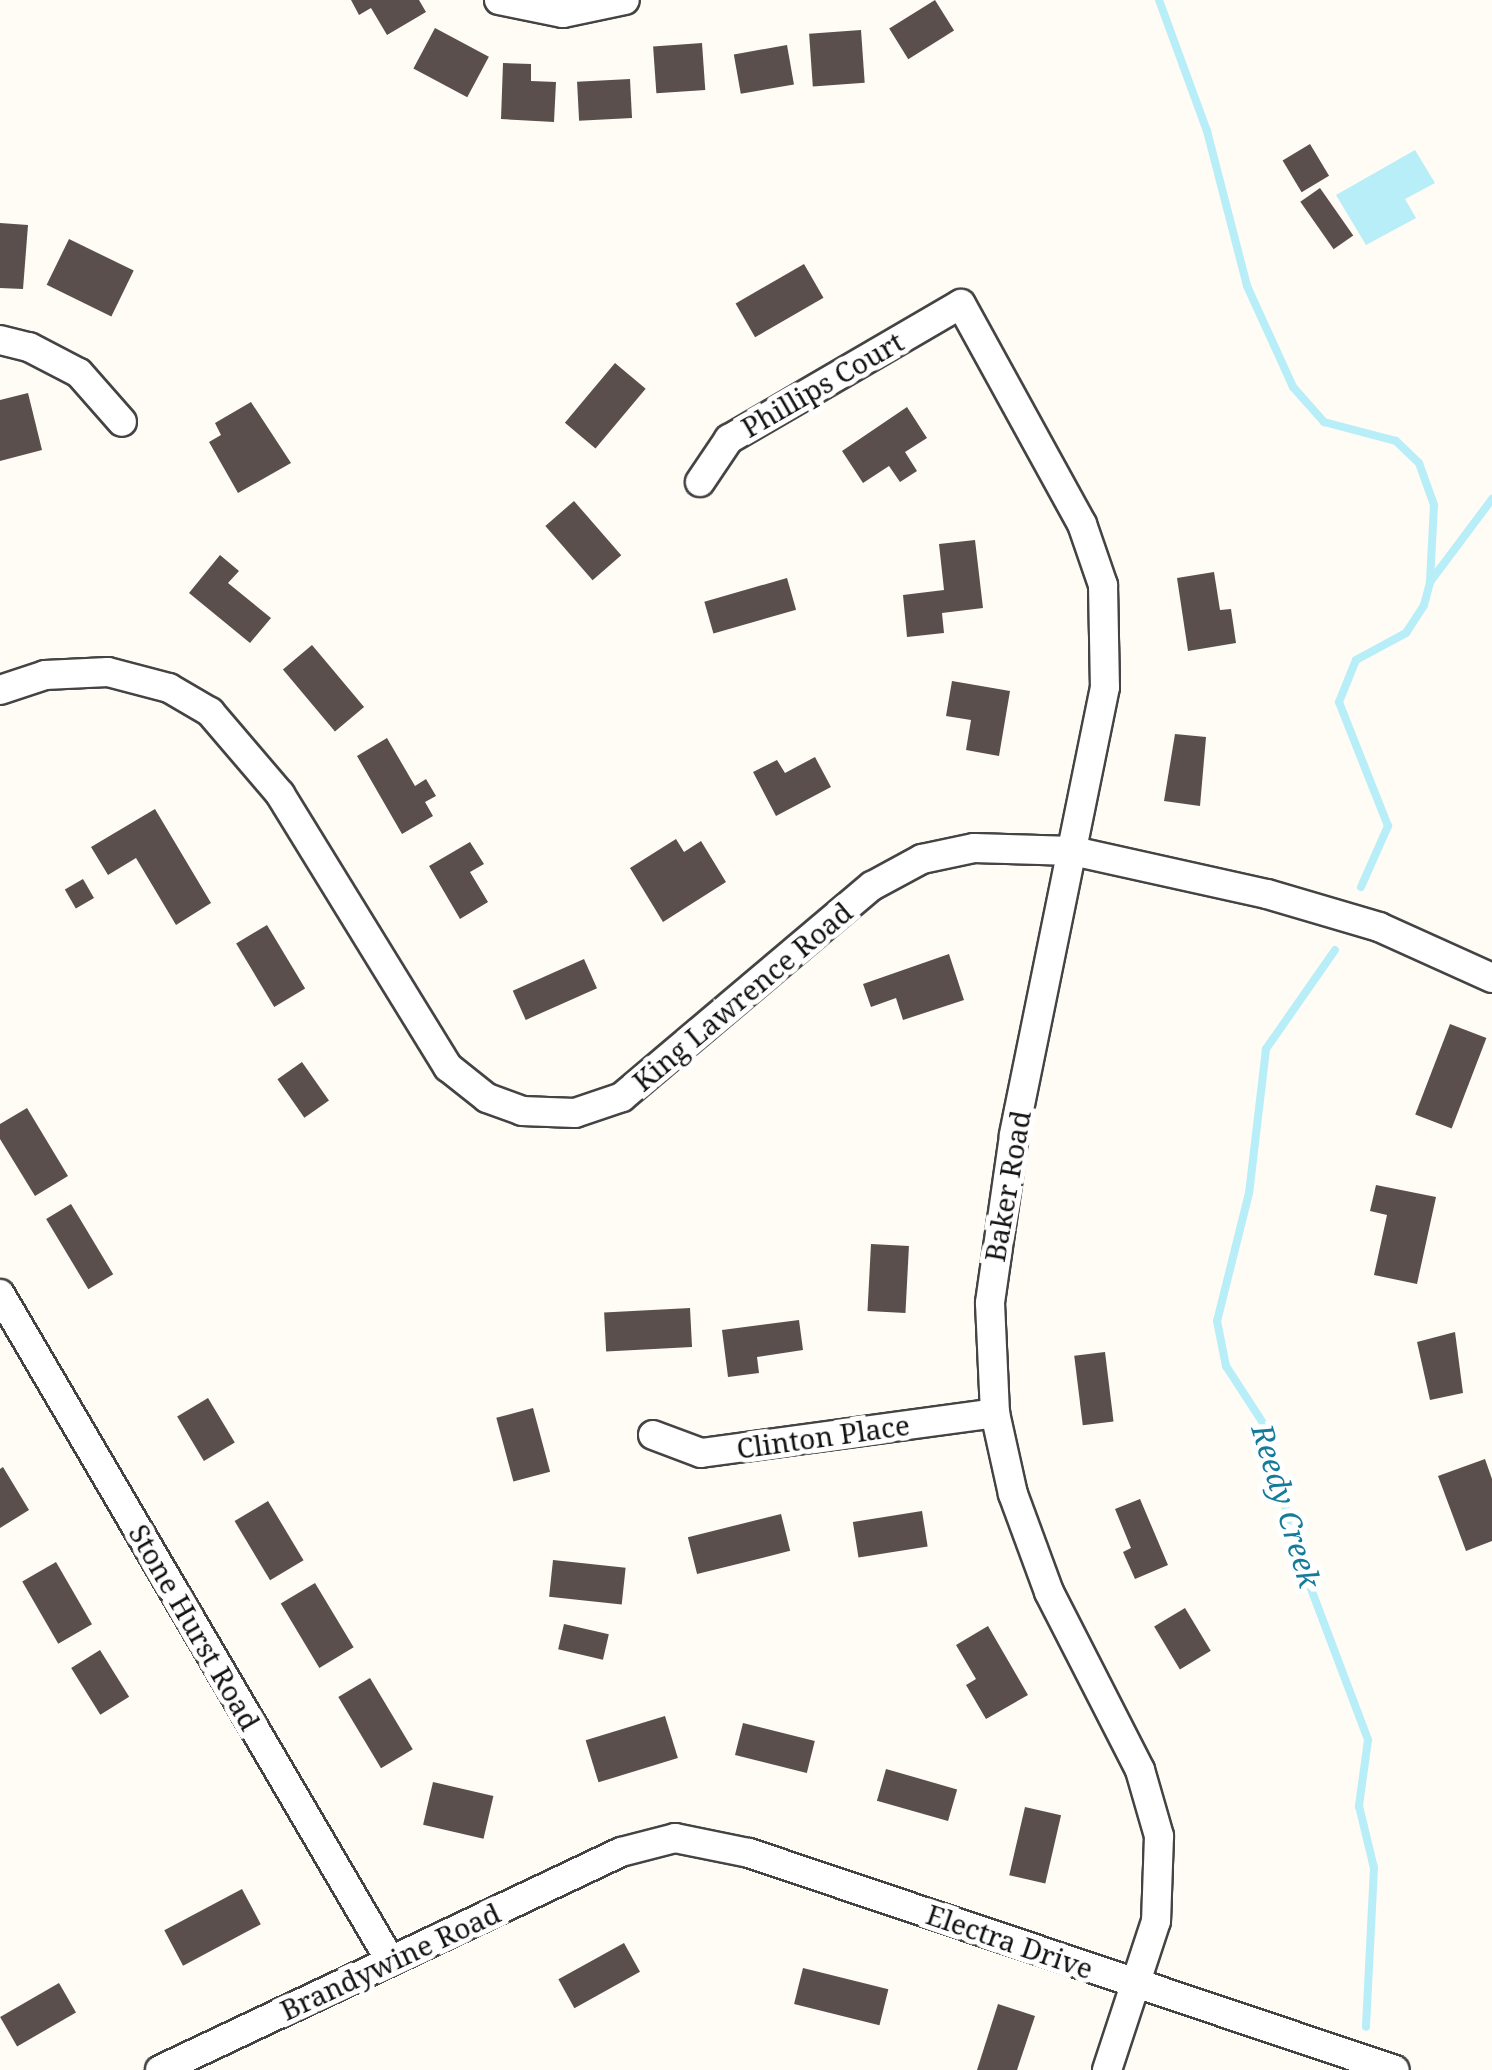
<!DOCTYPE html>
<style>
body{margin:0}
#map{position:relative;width:1492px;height:2070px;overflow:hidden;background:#fffbf5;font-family:"Noto Serif",serif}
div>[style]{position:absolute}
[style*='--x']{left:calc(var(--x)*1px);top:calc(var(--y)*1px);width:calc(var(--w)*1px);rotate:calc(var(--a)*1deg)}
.water>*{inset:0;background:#b7eef8}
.stream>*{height:8px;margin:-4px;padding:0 4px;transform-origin:4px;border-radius:4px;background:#b7eef8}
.building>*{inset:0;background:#5a4f4d;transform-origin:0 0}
.roads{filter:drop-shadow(2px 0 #444) drop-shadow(-2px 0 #444) drop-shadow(0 2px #444) drop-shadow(0 -2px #444)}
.minor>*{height:28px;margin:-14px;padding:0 14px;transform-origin:14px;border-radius:14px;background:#fff}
span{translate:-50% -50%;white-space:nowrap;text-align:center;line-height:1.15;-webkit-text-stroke:10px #fff;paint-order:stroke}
.street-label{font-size:28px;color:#111}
.water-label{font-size:30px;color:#147b9a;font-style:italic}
</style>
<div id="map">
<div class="water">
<i style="clip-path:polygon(1415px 150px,1435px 183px,1405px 199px,1416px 218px,1366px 245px,1336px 195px)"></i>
</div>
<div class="stream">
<i style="--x:1159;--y:0;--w:140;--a:69.9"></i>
<i style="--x:1207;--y:131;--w:160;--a:75.5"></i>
<i style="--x:1247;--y:286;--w:111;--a:65.5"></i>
<i style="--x:1293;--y:387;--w:47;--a:48.5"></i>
<i style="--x:1324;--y:422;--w:74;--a:14.8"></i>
<i style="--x:1396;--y:441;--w:32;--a:44"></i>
<i style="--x:1419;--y:463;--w:45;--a:70.3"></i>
<i style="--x:1434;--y:505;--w:77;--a:93"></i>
<i style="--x:1361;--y:887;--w:67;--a:-66.1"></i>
<i style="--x:1388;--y:826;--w:133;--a:-111.6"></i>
<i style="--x:1339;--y:702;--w:45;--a:-68"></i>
<i style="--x:1356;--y:660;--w:57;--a:-28.4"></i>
<i style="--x:1406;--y:633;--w:33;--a:-57"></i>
<i style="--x:1424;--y:605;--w:24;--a:-75"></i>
<i style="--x:1430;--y:582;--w:104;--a:-53.2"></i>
<i style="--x:1335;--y:950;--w:121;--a:124.9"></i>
<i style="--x:1266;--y:1049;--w:145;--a:96.7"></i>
<i style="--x:1249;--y:1193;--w:132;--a:104"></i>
<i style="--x:1217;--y:1321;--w:46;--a:78.7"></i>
<i style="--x:1226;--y:1366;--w:72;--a:57"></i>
<i style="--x:1265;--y:1426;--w:127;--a:75.9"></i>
<i style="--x:1296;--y:1549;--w:204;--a:69.3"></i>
<i style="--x:1368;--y:1740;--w:67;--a:97.8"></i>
<i style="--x:1359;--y:1806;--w:64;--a:76.4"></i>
<i style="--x:1374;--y:1868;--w:159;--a:92.9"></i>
</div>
<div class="building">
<i style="clip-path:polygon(351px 0,419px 0,426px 12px,387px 35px,371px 8px,359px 15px)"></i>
<i style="left:935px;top:0;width:36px;height:54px;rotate:58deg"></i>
<i style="left:435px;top:28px;width:61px;height:46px;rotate:28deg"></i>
<i style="left:861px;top:30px;width:53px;height:52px;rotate:86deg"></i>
<i style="left:702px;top:43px;width:47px;height:49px;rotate:86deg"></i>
<i style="left:787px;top:45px;width:40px;height:54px;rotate:80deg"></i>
<i style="clip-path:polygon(503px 63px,531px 64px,531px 81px,556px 82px,554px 122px,501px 119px)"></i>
<i style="left:630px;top:79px;width:39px;height:53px;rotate:87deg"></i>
<i style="left:1310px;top:144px;width:37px;height:32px;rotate:59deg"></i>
<i style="left:1320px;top:188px;width:58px;height:24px;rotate:55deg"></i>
<i style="clip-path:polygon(0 223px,28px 225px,23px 289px,0 288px)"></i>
<i style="left:69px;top:239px;width:72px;height:51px;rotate:26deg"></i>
<i style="left:804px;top:264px;width:39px;height:79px;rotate:60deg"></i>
<i style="left:615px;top:363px;width:40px;height:78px;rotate:40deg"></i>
<i style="clip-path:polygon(28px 393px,42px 450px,0 461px,0 400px)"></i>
<i style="clip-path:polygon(251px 402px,291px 463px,238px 493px,209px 442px,221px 435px,215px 423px)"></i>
<i style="clip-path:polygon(907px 407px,927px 438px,905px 452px,917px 471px,900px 482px,889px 466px,863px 483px,842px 451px)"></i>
<i style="left:574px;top:501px;width:72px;height:38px;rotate:49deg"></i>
<i style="clip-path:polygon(975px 540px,983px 608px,942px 613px,944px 633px,907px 637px,903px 595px,944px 590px,939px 544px)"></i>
<i style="clip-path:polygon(220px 555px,239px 571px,228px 583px,271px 618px,250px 643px,189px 593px)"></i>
<i style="clip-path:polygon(1214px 572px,1220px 610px,1231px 609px,1236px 643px,1188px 651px,1177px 578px)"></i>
<i style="left:787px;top:578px;width:33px;height:86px;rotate:74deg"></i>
<i style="left:312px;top:645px;width:81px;height:38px;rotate:50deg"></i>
<i style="clip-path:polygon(952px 681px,1010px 691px,999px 756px,966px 750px,971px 720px,946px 716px)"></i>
<i style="clip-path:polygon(1175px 734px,1206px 737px,1200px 806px,1164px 801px)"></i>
<i style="clip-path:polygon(387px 738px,415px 786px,426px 779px,436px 796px,425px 802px,433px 816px,402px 834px,357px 756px)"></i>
<i style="clip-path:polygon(815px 757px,831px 787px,776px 816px,753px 772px,777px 760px,785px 773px)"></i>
<i style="clip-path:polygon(155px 809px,211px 903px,176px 925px,136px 858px,108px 875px,91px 847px)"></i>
<i style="clip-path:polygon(676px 839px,684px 852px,701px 841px,726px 882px,663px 922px,630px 868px)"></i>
<i style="clip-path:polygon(470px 842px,484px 864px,470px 872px,488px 902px,460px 919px,429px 866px)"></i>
<i style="left:83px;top:879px;width:22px;height:21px;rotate:60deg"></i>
<i style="left:267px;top:925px;width:74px;height:36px;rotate:59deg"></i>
<i style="clip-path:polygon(949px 954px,964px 1000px,903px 1020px,896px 998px,871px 1007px,863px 984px)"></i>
<i style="left:584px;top:959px;width:32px;height:78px;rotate:66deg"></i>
<i style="left:1450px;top:1024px;width:39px;height:97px;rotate:21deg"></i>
<i style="left:302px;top:1062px;width:47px;height:30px;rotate:55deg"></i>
<i style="clip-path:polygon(27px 1108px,68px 1176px,35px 1196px,0 1139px,0 1124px)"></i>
<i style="clip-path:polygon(1376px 1185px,1436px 1197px,1417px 1284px,1374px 1275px,1387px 1215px,1370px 1211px)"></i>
<i style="left:71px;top:1204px;width:82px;height:29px;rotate:59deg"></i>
<i style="left:871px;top:1244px;width:38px;height:67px;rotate:3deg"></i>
<i style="left:690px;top:1308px;width:39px;height:86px;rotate:87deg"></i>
<i style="clip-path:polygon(799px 1320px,803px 1350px,757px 1357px,759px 1373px,728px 1377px,722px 1330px)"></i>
<i style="clip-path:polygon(1455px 1332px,1463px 1393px,1430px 1400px,1417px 1342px)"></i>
<i style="left:1105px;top:1352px;width:70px;height:31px;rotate:83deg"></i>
<i style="left:208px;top:1398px;width:52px;height:36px;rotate:59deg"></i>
<i style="left:533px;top:1408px;width:66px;height:38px;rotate:75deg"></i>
<i style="clip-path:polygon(1485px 1459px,1492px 1479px,1492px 1541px,1466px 1551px,1438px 1476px)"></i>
<i style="clip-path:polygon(3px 1467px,29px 1510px,0 1528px,0 1469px)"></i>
<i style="clip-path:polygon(1140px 1499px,1168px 1565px,1135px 1579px,1123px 1552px,1131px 1548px,1115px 1509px)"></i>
<i style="left:268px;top:1501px;width:69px;height:39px;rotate:59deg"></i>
<i style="left:922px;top:1511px;width:36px;height:70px;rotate:81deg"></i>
<i style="left:781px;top:1514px;width:38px;height:96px;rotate:76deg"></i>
<i style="left:553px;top:1560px;width:73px;height:37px;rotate:6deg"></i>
<i style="left:56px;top:1562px;width:72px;height:39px;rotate:60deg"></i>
<i style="left:315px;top:1583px;width:75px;height:40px;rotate:59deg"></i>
<i style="left:1185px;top:1608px;width:50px;height:36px;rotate:59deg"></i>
<i style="left:564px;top:1624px;width:46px;height:26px;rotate:13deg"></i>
<i style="clip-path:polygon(988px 1626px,1028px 1695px,986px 1719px,966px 1685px,976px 1679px,956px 1645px)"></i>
<i style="left:100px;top:1650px;width:55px;height:34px;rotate:58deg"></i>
<i style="left:370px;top:1678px;width:83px;height:37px;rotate:59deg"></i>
<i style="left:665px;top:1716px;width:44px;height:83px;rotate:73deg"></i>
<i style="left:743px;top:1723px;width:74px;height:33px;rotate:14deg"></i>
<i style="left:886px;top:1769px;width:74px;height:33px;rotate:16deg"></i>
<i style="left:433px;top:1782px;width:62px;height:44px;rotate:13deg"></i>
<i style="left:1025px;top:1807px;width:37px;height:70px;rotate:13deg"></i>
<i style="left:242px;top:1889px;width:40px;height:88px;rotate:62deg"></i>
<i style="left:624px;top:1943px;width:33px;height:75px;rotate:61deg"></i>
<i style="left:803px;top:1968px;width:88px;height:37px;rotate:14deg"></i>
<i style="left:59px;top:1983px;width:34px;height:68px;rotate:60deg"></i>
<i style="clip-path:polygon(998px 2004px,1035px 2016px,1017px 2070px,977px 2070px)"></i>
</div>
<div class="roads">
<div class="minor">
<i style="--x:499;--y:0;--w:65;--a:11.5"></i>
<i style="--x:563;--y:13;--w:63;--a:-11.8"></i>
<i style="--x:0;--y:340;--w:30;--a:14"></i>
<i style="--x:29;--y:347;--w:56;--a:27.5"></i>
<i style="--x:79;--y:373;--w:65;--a:48.7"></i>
<i style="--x:700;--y:482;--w:52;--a:-56"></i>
<i style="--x:729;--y:439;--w:268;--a:-30.2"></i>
<i style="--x:961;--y:304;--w:251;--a:61.2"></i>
<i style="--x:1082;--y:524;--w:65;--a:71"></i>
<i style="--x:1103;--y:585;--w:102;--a:88.9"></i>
<i style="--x:1105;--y:687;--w:458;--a:101.5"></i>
<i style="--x:1014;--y:1136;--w:169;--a:98.2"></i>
<i style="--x:990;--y:1303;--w:110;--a:87.4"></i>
<i style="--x:995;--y:1413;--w:83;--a:77.5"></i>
<i style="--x:1013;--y:1494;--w:104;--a:69.8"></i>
<i style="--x:1049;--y:1592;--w:200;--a:62.9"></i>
<i style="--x:1140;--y:1770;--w:69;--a:73.9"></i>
<i style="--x:1159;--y:1836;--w:85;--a:92"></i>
<i style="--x:1156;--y:1921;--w:157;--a:108.2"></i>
<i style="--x:0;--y:690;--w:47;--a:-18.4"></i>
<i style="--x:45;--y:675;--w:63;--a:-2.7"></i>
<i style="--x:108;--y:672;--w:63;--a:14.7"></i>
<i style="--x:169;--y:688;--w:48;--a:30.3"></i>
<i style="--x:210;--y:712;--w:108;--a:49.5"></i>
<i style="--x:280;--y:794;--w:321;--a:58.4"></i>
<i style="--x:448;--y:1067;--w:50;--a:38.5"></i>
<i style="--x:487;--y:1098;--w:37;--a:20"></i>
<i style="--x:522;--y:1111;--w:53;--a:2.2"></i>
<i style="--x:575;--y:1113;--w:50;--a:-18.8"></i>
<i style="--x:622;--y:1097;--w:327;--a:-40.2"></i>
<i style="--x:872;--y:886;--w:57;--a:-28.4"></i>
<i style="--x:922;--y:859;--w:53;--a:-11.9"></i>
<i style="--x:974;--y:848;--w:99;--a:1.7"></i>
<i style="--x:1073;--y:851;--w:199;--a:12.5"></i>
<i style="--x:1267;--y:894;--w:117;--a:16.4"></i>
<i style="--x:1379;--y:927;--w:124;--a:24.3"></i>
<i style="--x:0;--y:1294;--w:772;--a:59.65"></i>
<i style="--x:653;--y:1435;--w:51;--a:20.6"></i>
<i style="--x:701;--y:1453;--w:297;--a:-7.7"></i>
<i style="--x:160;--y:2070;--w:510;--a:-25.31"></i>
<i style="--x:621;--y:1852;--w:56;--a:-14.5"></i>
<i style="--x:675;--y:1838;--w:76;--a:11.5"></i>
<i style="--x:749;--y:1853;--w:681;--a:18.57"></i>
</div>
</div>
<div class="street-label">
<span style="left:822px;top:384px;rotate:-30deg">Phillips Court</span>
<span style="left:742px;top:996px;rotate:-40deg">King Lawrence Road</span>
<span style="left:1007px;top:1186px;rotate:-80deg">Baker Road</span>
<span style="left:823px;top:1436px;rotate:-8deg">Clinton Place</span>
<span style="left:195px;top:1627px;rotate:60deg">Stone Hurst Road</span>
<span style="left:1010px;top:1941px;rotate:19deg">Electra Drive</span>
<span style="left:390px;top:1961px;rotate:-25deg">Brandywine Road</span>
</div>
<div class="water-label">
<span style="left:1286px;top:1506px;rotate:73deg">Reedy Creek</span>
</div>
</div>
